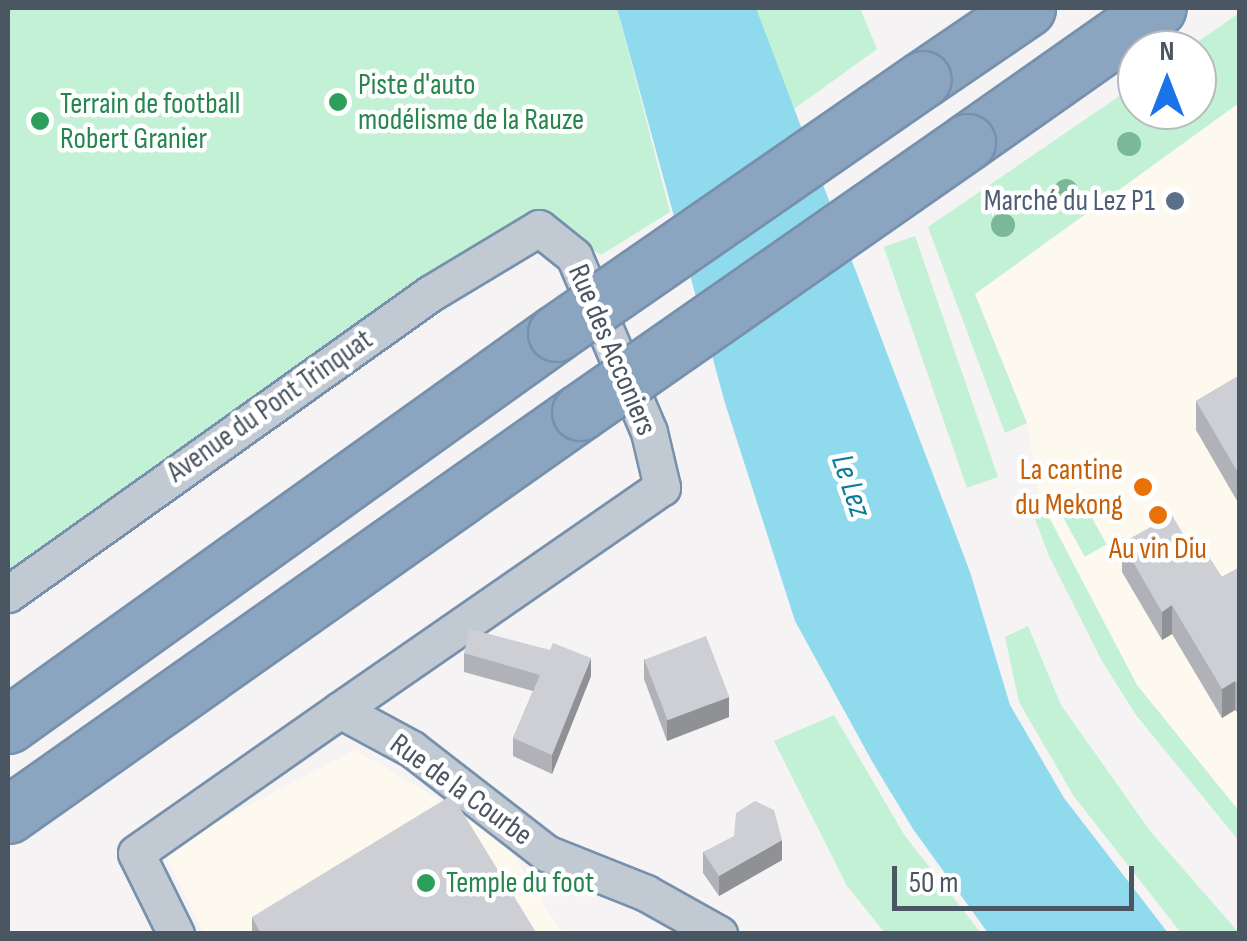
<!DOCTYPE html>
<meta charset="utf-8">
<style>
body{margin:0}
#map{position:relative;width:1247px;height:941px;overflow:hidden;background:#f5f3f3;font-family:"Sofia Sans Condensed",sans-serif}
div>[style]{position:absolute}
[style*='--x']{left:calc(var(--x)*1px);top:calc(var(--y)*1px);width:calc(var(--w)*1px);rotate:calc(var(--a)*1deg)}
.commercial>*{inset:0;background:#fdf9ef}
.green>*{inset:0;background:#c3f1d5;transform-origin:0 0}
.water>*{inset:0;background:#90daee}
.roads{filter:drop-shadow(2px 0 #7690ad) drop-shadow(-2px 0 #7690ad) drop-shadow(0 2px #7690ad) drop-shadow(0 -2px #7690ad)}
.minor>*{height:35px;margin:-17.5px;padding:0 17.5px;transform-origin:17.5px;border-radius:17.5px;background:#c1cad2}
.motorway>*{height:55px;margin:-27.5px;padding:0 27.5px;transform-origin:27.5px;border-radius:27.5px;background:#8ba5c1}
.bridges{filter:drop-shadow(2px 0 #7690ad) drop-shadow(-2px 0 #7690ad) drop-shadow(0 2px #7690ad) drop-shadow(0 -2px #7690ad)}
.motorway-bridge>*{height:55px;margin:-27.5px;padding:0 27.5px;transform-origin:27.5px;border-radius:27.5px;background:#8ba5c1}
.trees>*{width:24px;height:24px;margin:-12px;border-radius:50%;background:#7bb799}
.wall>*{inset:0;background:#b0b2b7}
.shaded-wall>*{inset:0;background:#909195}
.building>*{inset:0;background:#cdcfd5;transform-origin:0 0}
.dots>*{width:28px;height:28px;translate:-50% -50%;box-sizing:border-box;border:5px solid #fff;border-radius:50%}
span{translate:-50% -50%;white-space:nowrap;text-align:center;line-height:1.15;-webkit-text-stroke:9px #fff;paint-order:stroke}
.leisure-label{font-size:30px;color:#27864d}
.left{translate:0 -50%;text-align:left}
.service-label{font-size:30px;color:#4e5e75}
.right{translate:-100% -50%;text-align:right}
.street-label{font-size:30px;color:#4a5661}
.food-label{font-size:30px;color:#c56008}
.water-label{font-size:32px;color:#0c7c9b;font-style:italic}
.frame{position:absolute;inset:0;border:10px solid #4a5661;pointer-events:none}
.north{position:absolute;left:1117px;top:30px;width:100px;height:100px;box-sizing:border-box;background:#fff;border:2px solid #b7bbc0;border-radius:50%;rotate:0deg;font-size:28px;font-weight:700;line-height:40px;text-align:center;color:#4a5661}
.north::after{content:'';display:block;margin:auto;width:35px;height:45px;background:#1a73e8;clip-path:polygon(50% 0,100% 100%,50% 72%,0 100%)}
.scale{position:absolute;left:892px;top:866px;width:242px;height:45px;box-sizing:border-box;border:5px solid #4a5661;border-top:0;padding-left:12px;font-size:30px;line-height:35px;white-space:nowrap;color:#4a5661;-webkit-text-stroke:8px #fff;paint-order:stroke}
</style>
<div id="map">
<div class="commercial">
<i style="clip-path:polygon(1239px 103px,1239px 811px,1137px 685px,1040px 500px,1027px 423px,975px 294px)"></i>
<i style="clip-path:polygon(355px 750px,502px 837px,562px 933px,204px 933px,163px 850px)"></i>
</div>
<div class="green">
<i style="clip-path:polygon(8px 8px,617px 8px,670px 212px,601px 255px,547px 222px,8px 575px)"></i>
<i style="clip-path:polygon(756px 8px,860px 8px,877px 49px,794px 109px)"></i>
<i style="clip-path:polygon(1239px 13px,1239px 103px,975px 294px,1027px 423px,1005px 433px,928px 227px,1137px 84px,1137px 110px,1197px 110px,1197px 50px,1186px 50px)"></i>
<i style="left:915px;top:236px;width:255px;height:33px;rotate:71deg"></i>
<i style="clip-path:polygon(1040px 500px,1137px 685px,1239px 811px,1239px 841px,1136px 715px,1102px 661px,1049px 556px,1030px 506px)"></i>
<i style="left:1082px;top:500px;width:51px;height:25px;rotate:61deg"></i>
<i style="clip-path:polygon(1028px 626px,1061px 705px,1150px 831px,1239px 933px,1181px 933px,1073px 795px,1019px 702px,1005px 637px)"></i>
<i style="clip-path:polygon(834px 715px,905px 836px,981px 933px,885px 933px,847px 886px,774px 741px)"></i>
</div>
<div class="water">
<i style="clip-path:polygon(617px 8px,756px 8px,970px 572px,1010px 705px,1064px 798px,1168px 933px,988px 933px,913px 829px,873px 763px,795px 621px,725px 403px)"></i>
</div>
<div class="roads">
<div class="minor">
<i style="--x:8;--y:594;--w:519;--a:-35.44"></i>
<i style="--x:431;--y:293;--w:126;--a:-31"></i>
<i style="--x:539;--y:228;--w:45;--a:38.7"></i>
<i style="--x:574;--y:256;--w:191;--a:66.9"></i>
<i style="--x:649;--y:432;--w:57;--a:76.7"></i>
<i style="--x:662;--y:487;--w:392;--a:145.3"></i>
<i style="--x:340;--y:710;--w:82;--a:28.4"></i>
<i style="--x:412;--y:749;--w:170;--a:37.8"></i>
<i style="--x:546;--y:853;--w:108;--a:21.8"></i>
<i style="--x:646;--y:893;--w:84;--a:29.3"></i>
<i style="--x:176;--y:934;--w:90;--a:-116.3"></i>
<i style="--x:136;--y:853;--w:249;--a:-35"></i>
</div>
<div class="motorway">
<i style="--x:923;--y:79;--w:126;--a:-34.3"></i>
<i style="--x:967;--y:142;--w:233;--a:-35.1"></i>
<i style="--x:8;--y:725;--w:674;--a:-35.58"></i>
<i style="--x:8;--y:815;--w:700;--a:-35.17"></i>
</div>
</div>
<div class="bridges">
<div class="motorway-bridge">
<i style="--x:556;--y:333;--w:446;--a:-34.7"></i>
<i style="--x:580;--y:412;--w:472;--a:-34.9"></i>
</div>
</div>
<div class="trees">
<i style="left:1129px;top:144px"></i>
<i style="left:1066px;top:191px"></i>
<i style="left:1003px;top:225px"></i>
</div>
<div class="wall">
<i style="clip-path:polygon(1240px 375px,1240px 506px,1196px 430px,1196px 401px)"></i>
<i style="clip-path:polygon(1186px 539px,1222px 577px,1240px 567px,1240px 715px,1235px 710px,1222px 718px,1172px 634px,1162px 640px,1122px 572px,1122px 543px)"></i>
<i style="clip-path:polygon(464px 653px,591px 676px,552px 774px,513px 756px,513px 738px,533px 691px,464px 672px)"></i>
<i style="clip-path:polygon(644px 659px,729px 717px,667px 741px,644px 679px)"></i>
<i style="clip-path:polygon(703px 852px,782px 860px,719px 896px,703px 873px)"></i>
<i style="clip-path:polygon(252px 917px,537px 934px,252px 934px)"></i>
</div>
<div class="shaded-wall">
<i style="clip-path:polygon(1172px 605px,1172px 634px,1162px 640px,1162px 612px)"></i>
<i style="clip-path:polygon(591px 658px,591px 676px,552px 774px,552px 755px)"></i>
<i style="clip-path:polygon(1235px 681px,1235px 710px,1222px 718px,1222px 689px)"></i>
<i style="clip-path:polygon(729px 697px,729px 717px,667px 741px,667px 720px)"></i>
<i style="clip-path:polygon(782px 840px,782px 860px,719px 896px,719px 876px)"></i>
</div>
<div class="building">
<i style="clip-path:polygon(1240px 375px,1240px 476px,1196px 401px)"></i>
<i style="clip-path:polygon(1172px 515px,1186px 539px,1195px 535px,1222px 577px,1240px 567px,1240px 686px,1235px 681px,1222px 689px,1172px 605px,1162px 612px,1122px 543px)"></i>
<i style="clip-path:polygon(470px 629px,550px 650px,553px 643px,591px 658px,552px 755px,513px 738px,540px 675px,464px 653px)"></i>
<i style="left:706px;top:636px;width:65px;height:66px;rotate:69deg"></i>
<i style="clip-path:polygon(452px 795px,537px 934px,261px 934px,252px 917px)"></i>
<i style="clip-path:polygon(755px 801px,774px 810px,782px 840px,719px 876px,703px 852px,734px 836px,736px 813px)"></i>
</div>
<div class="dots">
<i style="left:338px;top:102px;background:#2e9e5b"></i>
<i style="left:40px;top:121px;background:#2e9e5b"></i>
<i style="left:1175px;top:201px;background:#5c6f8a"></i>
<i style="left:1143px;top:487px;background:#e8710a"></i>
<i style="left:1158px;top:515px;background:#e8710a"></i>
<i style="left:426px;top:883px;background:#2e9e5b"></i>
</div>
<div class="leisure-label">
<span class="left" style="left:358px;top:102px">Piste d'auto<br>modélisme de la Rauze</span>
<span class="left" style="left:60px;top:121px">Terrain de football<br>Robert Granier</span>
<span class="left" style="left:446px;top:883px">Temple du foot</span>
</div>
<div class="service-label">
<span class="right" style="left:1155px;top:201px">Marché du Lez P1</span>
</div>
<div class="street-label">
<span style="left:612px;top:350px;rotate:67deg">Rue des Acconiers</span>
<span style="left:270px;top:406px;rotate:-35deg">Avenue du Pont Trinquat</span>
<span style="left:461px;top:790px;rotate:36deg">Rue de la Courbe</span>
</div>
<div class="food-label">
<span class="right" style="left:1123px;top:487px">La cantine<br>du Mekong</span>
<span style="left:1158px;top:549px">Au vin Diu</span>
</div>
<div class="water-label">
<span style="left:850px;top:486px;rotate:71deg">Le Lez</span>
</div>
<div class="frame"></div>
<div class="north">N</div>
<div class="scale">50 m</div>
</div>
